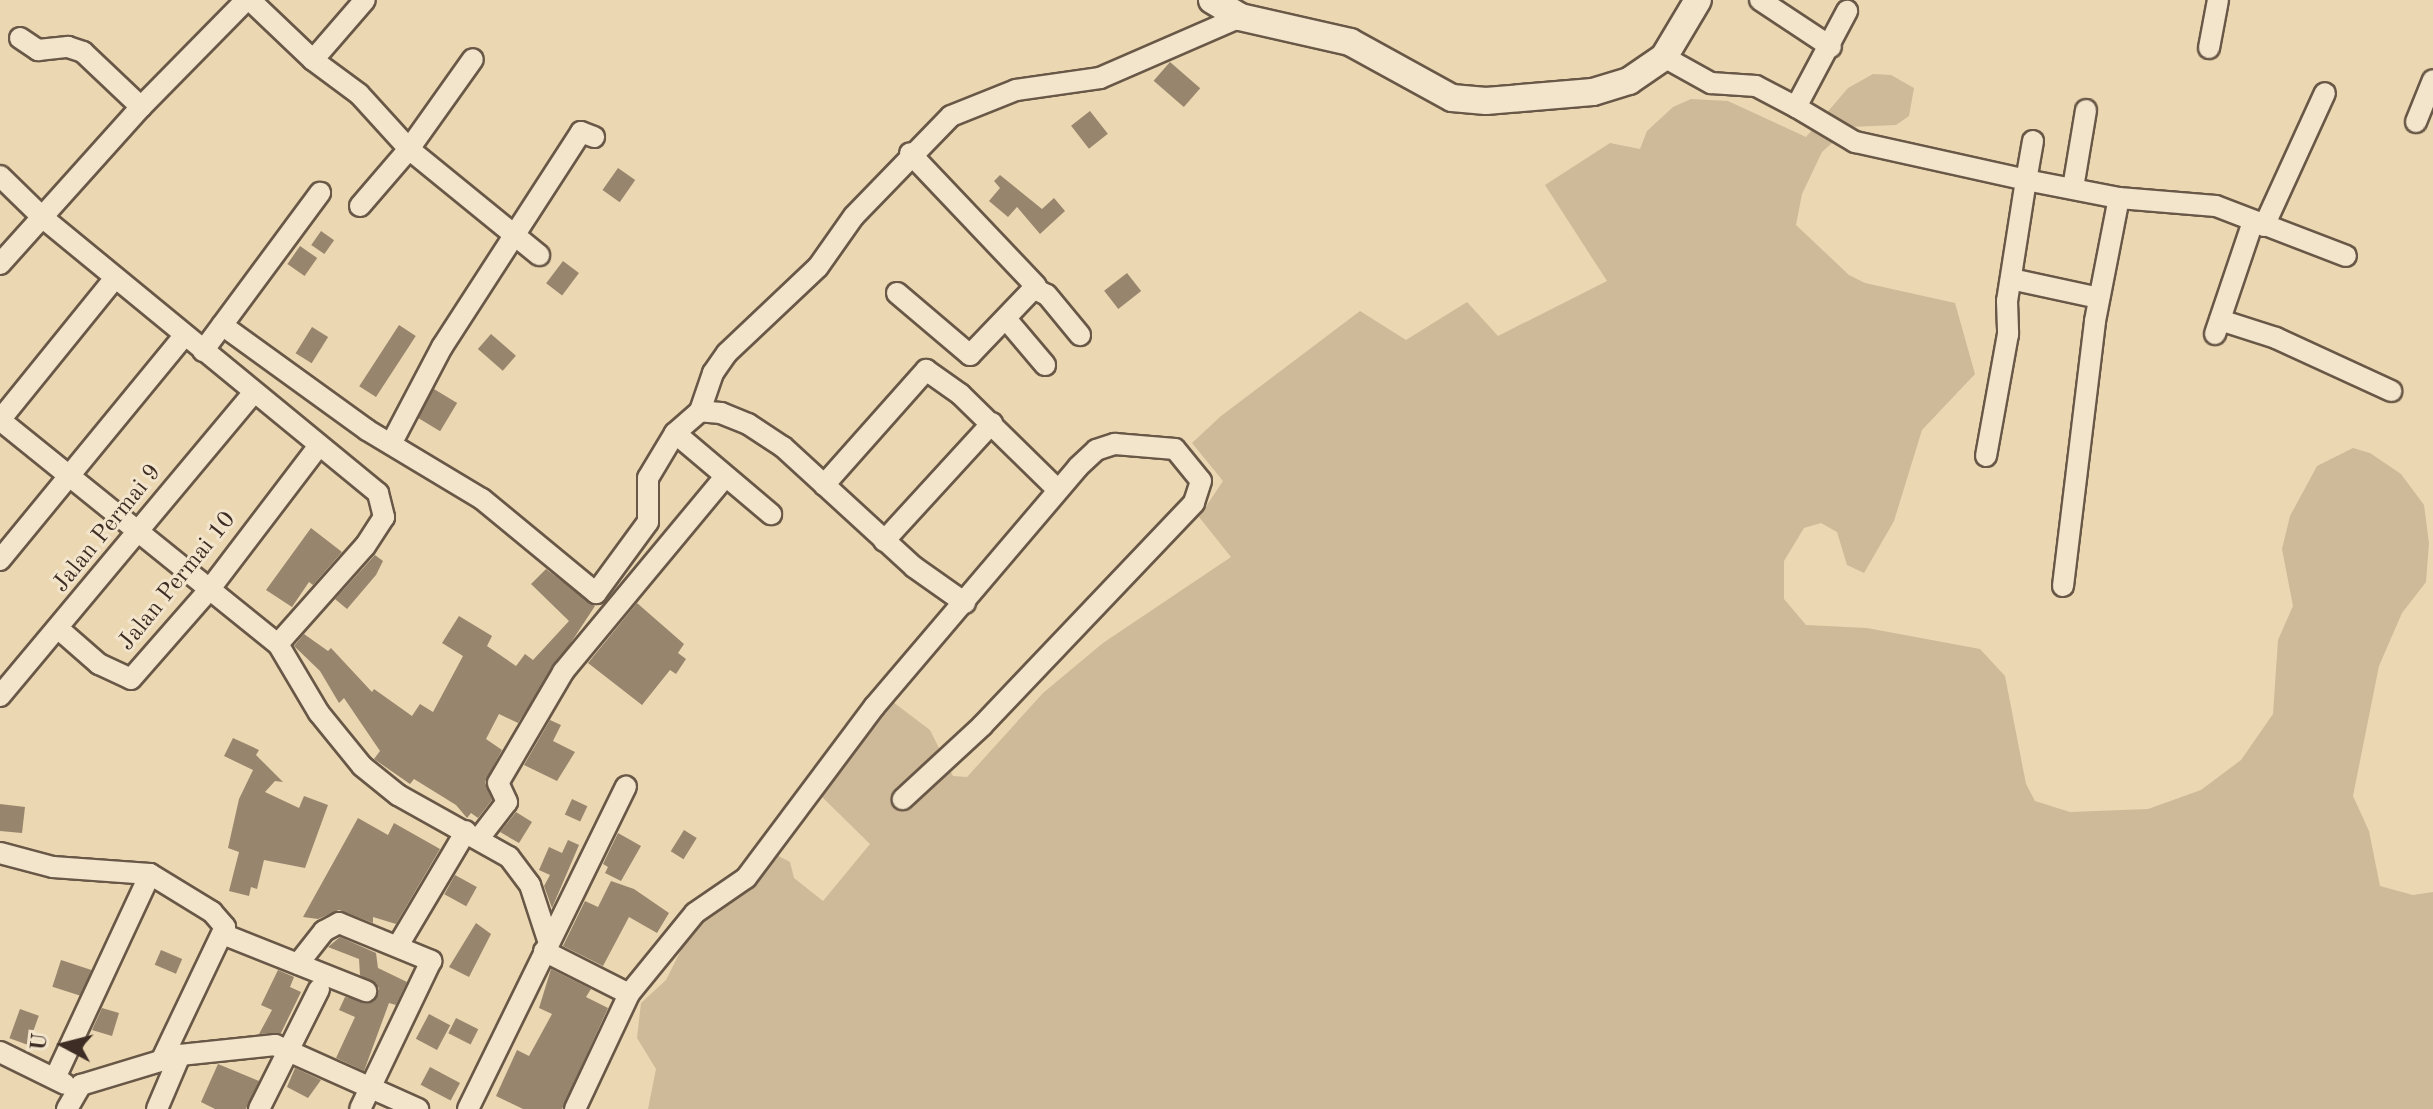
<!DOCTYPE html>
<style>
body{margin:0}
#map{position:relative;width:2433px;height:1109px;overflow:hidden;background:#ebd7b1;font-family:"Old Standard TT",serif}
div>[style]{position:absolute}
[style*='--x']{left:calc(var(--x)*1px);top:calc(var(--y)*1px);width:calc(var(--w)*1px);rotate:calc(var(--a)*1deg)}
.green>*{inset:0;background:#ceba99}
.building>*{inset:0;background:#98856d;transform-origin:0 0}
.roads{filter:drop-shadow(2px 0 #695847) drop-shadow(-2px 0 #695847) drop-shadow(0 2px #695847) drop-shadow(0 -2px #695847)}
.minor>*{height:20px;margin:-10px;padding:0 10px;transform-origin:10px;border-radius:10px;background:#f2e5cc}
.tertiary>*{height:26px;margin:-13px;padding:0 13px;transform-origin:13px;border-radius:13px;background:#f2e5cc}
span{translate:-50% -50%;white-space:nowrap;text-align:center;line-height:1.15;-webkit-text-stroke:6px #f2e5cc;paint-order:stroke}
.street-label{font-size:24px;color:#3e2d24}
.north{position:absolute;left:24px;top:1005px;width:80px;height:80px;-webkit-text-stroke:6px #f2e5cc;paint-order:stroke;rotate:277deg;font-size:22px;font-weight:700;line-height:32px;text-align:center;color:#3e2d24}
.north::after{content:'';display:block;margin:auto;width:28px;height:36px;background:#3e2d24;clip-path:polygon(50% 0,100% 100%,50% 72%,0 100%)}
</style>
<div id="map">
<div class="green">
<i style="clip-path:polygon(1873px 74px,1891px 75px,1914px 88px,1909px 116px,1896px 125px,1850px 127px,1822px 152px,1802px 194px,1796px 225px,1849px 275px,1865px 283px,1955px 303px,1975px 374px,1922px 430px,1894px 521px,1864px 573px,1847px 565px,1837px 532px,1821px 523px,1804px 528px,1784px 561px,1784px 599px,1806px 625px,1867px 628px,1980px 649px,2005px 676px,2026px 784px,2035px 801px,2070px 812px,2148px 809px,2201px 790px,2241px 760px,2273px 714px,2278px 640px,2293px 606px,2282px 549px,2290px 516px,2317px 466px,2353px 448px,2370px 453px,2401px 474px,2424px 505px,2429px 543px,2426px 582px,2402px 613px,2379px 666px,2353px 796px,2369px 831px,2380px 886px,2413px 895px,2433px 892px,2433px 1109px,648px 1109px,656px 1069px,637px 1038px,641px 1003px,666px 980px,689px 934px,773px 853px,790px 862px,794px 878px,823px 901px,870px 844px,819px 794px,889px 699px,930px 730px,953px 776px,967px 777px,1043px 693px,1103px 643px,1231px 557px,1199px 517px,1223px 481px,1192px 443px,1221px 416px,1360px 311px,1406px 340px,1467px 302px,1498px 336px,1607px 281px,1545px 185px,1610px 143px,1640px 149px,1647px 131px,1673px 107px,1691px 99px,1728px 101px,1806px 137px,1848px 88px)"></i>
</div>
<div class="building">
<i style="left:1170px;top:62px;width:40px;height:25px;rotate:41deg"></i>
<i style="left:1090px;top:111px;width:29px;height:24px;rotate:52deg"></i>
<i style="left:618px;top:168px;width:21px;height:27px;rotate:35deg"></i>
<i style="clip-path:polygon(1000px 175px,1042px 209px,1054px 198px,1065px 211px,1040px 234px,1017px 207px,1008px 217px,989px 201px,1000px 188px,994px 181px)"></i>
<i style="left:321px;top:231px;width:16px;height:17px;rotate:35deg"></i>
<i style="left:300px;top:246px;width:21px;height:22px;rotate:35deg"></i>
<i style="left:563px;top:261px;width:20px;height:28px;rotate:37deg"></i>
<i style="left:1127px;top:273px;width:23px;height:29px;rotate:52deg"></i>
<i style="left:399px;top:325px;width:20px;height:73px;rotate:33deg"></i>
<i style="left:312px;top:327px;width:19px;height:31px;rotate:32deg"></i>
<i style="left:491px;top:334px;width:33px;height:20px;rotate:41deg"></i>
<i style="left:434px;top:389px;width:27px;height:33px;rotate:31deg"></i>
<i style="clip-path:polygon(311px 528px,342px 552px,313px 585px,309px 582px,292px 607px,266px 590px)"></i>
<i style="clip-path:polygon(375px 555px,383px 561px,376px 575px,347px 609px,335px 599px)"></i>
<i style="clip-path:polygon(546px 569px,595px 606px,518px 723px,499px 714px,486px 739px,502px 750px,485px 782px,492px 800px,478px 818px,471px 813px,467px 818px,456px 805px,414px 779px,410px 784px,374px 759px,380px 751px,344px 698px,339px 703px,320px 671px,294px 646px,304px 634px,328px 651px,331px 648px,372px 692px,374px 689px,412px 716px,420px 704px,433px 712px,463px 656px,442px 643px,459px 616px,492px 636px,487px 646px,516px 666px,525px 654px,533px 660px,569px 621px,531px 584px)"></i>
<i style="clip-path:polygon(637px 603px,684px 644px,678px 653px,686px 659px,676px 674px,670px 670px,642px 705px,588px 663px)"></i>
<i style="clip-path:polygon(550px 720px,561px 725px,553px 741px,575px 752px,557px 781px,524px 765px)"></i>
<i style="clip-path:polygon(233px 738px,259px 750px,256px 755px,283px 782px,275px 781px,265px 792px,299px 808px,304px 796px,328px 805px,305px 868px,264px 860px,257px 889px,251px 887px,249px 896px,229px 891px,239px 852px,228px 848px,239px 799px,253px 770px,224px 756px)"></i>
<i style="left:572px;top:799px;width:17px;height:17px;rotate:25deg"></i>
<i style="clip-path:polygon(0 804px,25px 807px,22px 833px,0 831px)"></i>
<i style="clip-path:polygon(516px 812px,532px 822px,519px 843px,500px 832px)"></i>
<i style="clip-path:polygon(358px 818px,388px 835px,394px 823px,440px 849px,396px 924px,373px 917px,373px 923px,339px 910px,318px 919px,303px 917px)"></i>
<i style="left:684px;top:830px;width:15px;height:25px;rotate:32deg"></i>
<i style="clip-path:polygon(618px 833px,641px 846px,621px 881px,605px 873px,608px 867px,603px 864px)"></i>
<i style="clip-path:polygon(568px 840px,579px 845px,552px 908px,544px 886px,550px 875px,539px 870px,549px 847px,562px 853px)"></i>
<i style="left:455px;top:875px;width:25px;height:22px;rotate:29deg"></i>
<i style="clip-path:polygon(611px 881px,634px 889px,669px 913px,657px 933px,629px 917px,603px 966px,563px 946px,585px 901px,598px 907px)"></i>
<i style="clip-path:polygon(476px 923px,491px 934px,469px 977px,449px 967px)"></i>
<i style="clip-path:polygon(340px 937px,376px 953px,378px 968px,407px 982px,396px 1005px,389px 1003px,364px 1071px,336px 1058px,355px 1017px,339px 1010px,345px 997px,373px 1002px,379px 988px,360px 975px,359px 959px,328px 947px)"></i>
<i style="left:161px;top:950px;width:23px;height:16px;rotate:23deg"></i>
<i style="left:61px;top:960px;width:32px;height:28px;rotate:18deg"></i>
<i style="clip-path:polygon(551px 969px,591px 989px,586px 997px,608px 1008px,562px 1109px,523px 1109px,496px 1096px,517px 1050px,529px 1056px,552px 1014px,539px 1008px)"></i>
<i style="clip-path:polygon(278px 970px,294px 977px,290px 987px,301px 992px,281px 1033px,259px 1034px,272px 1010px,261px 1005px)"></i>
<i style="clip-path:polygon(102px 1008px,119px 1013px,112px 1036px,92px 1030px)"></i>
<i style="left:20px;top:1009px;width:20px;height:31px;rotate:20deg"></i>
<i style="left:429px;top:1014px;width:24px;height:28px;rotate:28deg"></i>
<i style="left:456px;top:1018px;width:25px;height:17px;rotate:27deg"></i>
<i style="clip-path:polygon(218px 1064px,259px 1081px,246px 1109px,215px 1109px,201px 1102px)"></i>
<i style="left:430px;top:1067px;width:34px;height:20px;rotate:28deg"></i>
<i style="clip-path:polygon(295px 1068px,321px 1080px,308px 1098px,287px 1087px)"></i>
</div>
<div class="roads">
<div class="minor">
<i style="--x:250;--y:0;--w:87;--a:43.6"></i>
<i style="--x:313;--y:60;--w:57;--a:36.5"></i>
<i style="--x:359;--y:94;--w:74;--a:47.7"></i>
<i style="--x:409;--y:149;--w:168;--a:39.2"></i>
<i style="--x:1760;--y:0;--w:85;--a:33.5"></i>
<i style="--x:20;--y:38;--w:22;--a:34"></i>
<i style="--x:38;--y:50;--w:30;--a:-6"></i>
<i style="--x:68;--y:47;--w:16;--a:18"></i>
<i style="--x:83;--y:52;--w:80;--a:43.5"></i>
<i style="--x:2209;--y:48;--w:49;--a:-79.4"></i>
<i style="--x:1664;--y:57;--w:54;--a:29"></i>
<i style="--x:1711;--y:83;--w:45;--a:3.8"></i>
<i style="--x:1756;--y:86;--w:45;--a:27.7"></i>
<i style="--x:1796;--y:107;--w:109;--a:-62"></i>
<i style="--x:313;--y:60;--w:79;--a:-49.1"></i>
<i style="--x:1796;--y:107;--w:69;--a:30.7"></i>
<i style="--x:1855;--y:142;--w:175;--a:12.5"></i>
<i style="--x:2026;--y:180;--w:122;--a:98.9"></i>
<i style="--x:2007;--y:301;--w:33;--a:88"></i>
<i style="--x:2008;--y:334;--w:124;--a:100.2"></i>
<i style="--x:2416;--y:122;--w:45;--a:-68"></i>
<i style="--x:2033;--y:141;--w:40;--a:100"></i>
<i style="--x:2026;--y:180;--w:95;--a:11"></i>
<i style="--x:2119;--y:198;--w:97;--a:4.7"></i>
<i style="--x:2216;--y:206;--w:139;--a:21"></i>
<i style="--x:0;--y:176;--w:59;--a:44.3"></i>
<i style="--x:42;--y:217;--w:435;--a:39.4"></i>
<i style="--x:378;--y:493;--w:25;--a:76"></i>
<i style="--x:384;--y:517;--w:35;--a:123"></i>
<i style="--x:365;--y:546;--w:131;--a:131.6"></i>
<i style="--x:2073;--y:188;--w:79;--a:-80.5"></i>
<i style="--x:360;--y:206;--w:75;--a:-49.3"></i>
<i style="--x:409;--y:149;--w:110;--a:-54.6"></i>
<i style="--x:2264;--y:226;--w:146;--a:-65.4"></i>
<i style="--x:0;--y:264;--w:211;--a:-48.1"></i>
<i style="--x:141;--y:107;--w:150;--a:-45.5"></i>
<i style="--x:2011;--y:279;--w:90;--a:12.2"></i>
<i style="--x:1035;--y:289;--w:13;--a:27"></i>
<i style="--x:1047;--y:295;--w:52;--a:50.5"></i>
<i style="--x:897;--y:293;--w:96;--a:40.3"></i>
<i style="--x:970;--y:355;--w:95;--a:-46.3"></i>
<i style="--x:1036;--y:286;--w:183;--a:-133.5"></i>
<i style="--x:1007;--y:320;--w:59;--a:49.8"></i>
<i style="--x:2220;--y:320;--w:59;--a:17.8"></i>
<i style="--x:2276;--y:338;--w:127;--a:24.7"></i>
<i style="--x:222;--y:325;--w:179;--a:35.9"></i>
<i style="--x:367;--y:430;--w:134;--a:31"></i>
<i style="--x:482;--y:499;--w:148;--a:39.5"></i>
<i style="--x:596;--y:593;--w:88;--a:-53.8"></i>
<i style="--x:648;--y:522;--w:44;--a:-90"></i>
<i style="--x:648;--y:478;--w:52;--a:-59"></i>
<i style="--x:675;--y:433;--w:33;--a:-41"></i>
<i style="--x:2215;--y:334;--w:118;--a:-71.3"></i>
<i style="--x:203;--y:351;--w:197;--a:-53.5"></i>
<i style="--x:0;--y:420;--w:357;--a:38.9"></i>
<i style="--x:278;--y:644;--w:80;--a:59.3"></i>
<i style="--x:319;--y:713;--w:68;--a:50.9"></i>
<i style="--x:362;--y:766;--w:46;--a:38.9"></i>
<i style="--x:398;--y:795;--w:127;--a:29.2"></i>
<i style="--x:509;--y:857;--w:35;--a:53"></i>
<i style="--x:530;--y:885;--w:58;--a:71.9"></i>
<i style="--x:0;--y:420;--w:183;--a:-51"></i>
<i style="--x:675;--y:433;--w:126;--a:40.2"></i>
<i style="--x:391;--y:444;--w:110;--a:-62.3"></i>
<i style="--x:442;--y:347;--w:256;--a:-57.1"></i>
<i style="--x:581;--y:132;--w:14;--a:21"></i>
<i style="--x:824;--y:485;--w:154;--a:-48.4"></i>
<i style="--x:926;--y:370;--w:42;--a:35.2"></i>
<i style="--x:960;--y:394;--w:137;--a:44.4"></i>
<i style="--x:884;--y:541;--w:160;--a:-47.5"></i>
<i style="--x:0;--y:560;--w:291;--a:-50.6"></i>
<i style="--x:2063;--y:586;--w:267;--a:-83.1"></i>
<i style="--x:2095;--y:321;--w:125;--a:-79"></i>
<i style="--x:965;--y:603;--w:62;--a:-144.8"></i>
<i style="--x:914;--y:567;--w:178;--a:-137.5"></i>
<i style="--x:783;--y:447;--w:42;--a:-146.7"></i>
<i style="--x:748;--y:424;--w:29;--a:-158"></i>
<i style="--x:721;--y:413;--w:21;--a:-175"></i>
<i style="--x:700;--y:411;--w:40;--a:-71.1"></i>
<i style="--x:713;--y:373;--w:24;--a:-55"></i>
<i style="--x:727;--y:353;--w:125;--a:-43.4"></i>
<i style="--x:818;--y:267;--w:62;--a:-54.8"></i>
<i style="--x:854;--y:216;--w:139;--a:-45.9"></i>
<i style="--x:951;--y:116;--w:70;--a:-21.8"></i>
<i style="--x:1016;--y:90;--w:85;--a:-8.1"></i>
<i style="--x:1100;--y:78;--w:153;--a:-23.5"></i>
<i style="--x:60;--y:630;--w:52;--a:41.1"></i>
<i style="--x:99;--y:664;--w:35;--a:25"></i>
<i style="--x:131;--y:679;--w:118;--a:-48.8"></i>
<i style="--x:209;--y:590;--w:180;--a:-52.7"></i>
<i style="--x:0;--y:696;--w:396;--a:-50.1"></i>
<i style="--x:480;--y:837;--w:44;--a:-52.4"></i>
<i style="--x:507;--y:802;--w:21;--a:-115"></i>
<i style="--x:498;--y:783;--w:129;--a:-59.6"></i>
<i style="--x:563;--y:672;--w:254;--a:-50.3"></i>
<i style="--x:0;--y:853;--w:55;--a:14.8"></i>
<i style="--x:53;--y:867;--w:97;--a:4.1"></i>
<i style="--x:225;--y:935;--w:152;--a:21.7"></i>
<i style="--x:399;--y:944;--w:131;--a:-59.3"></i>
<i style="--x:544;--y:951;--w:95;--a:26.8"></i>
<i style="--x:298;--y:964;--w:42;--a:-51.8"></i>
<i style="--x:324;--y:931;--w:17;--a:-28"></i>
<i style="--x:339;--y:923;--w:100;--a:22.4"></i>
<i style="--x:431;--y:961;--w:164;--a:115.6"></i>
<i style="--x:0;--y:1052;--w:72;--a:26.2"></i>
<i style="--x:55;--y:1078;--w:225;--a:-65"></i>
<i style="--x:150;--y:874;--w:73;--a:31.5"></i>
<i style="--x:212;--y:912;--w:20;--a:49"></i>
<i style="--x:225;--y:927;--w:148;--a:115.5"></i>
<i style="--x:67;--y:1109;--w:28;--a:-60"></i>
<i style="--x:81;--y:1085;--w:103;--a:-16.9"></i>
<i style="--x:180;--y:1055;--w:96;--a:-6"></i>
<i style="--x:275;--y:1045;--w:157;--a:24.1"></i>
<i style="--x:157;--y:1109;--w:59;--a:-66.9"></i>
<i style="--x:259;--y:1109;--w:134;--a:-63.4"></i>
<i style="--x:468;--y:1109;--w:359;--a:-63.9"></i>
<i style="--x:575;--y:1109;--w:127;--a:-64.8"></i>
<i style="--x:629;--y:994;--w:104;--a:-50.8"></i>
<i style="--x:695;--y:913;--w:62;--a:-34.5"></i>
<i style="--x:746;--y:878;--w:214;--a:-53.2"></i>
<i style="--x:874;--y:707;--w:315;--a:-49.6"></i>
<i style="--x:1078;--y:467;--w:25;--a:-43"></i>
<i style="--x:1096;--y:450;--w:20;--a:-18"></i>
<i style="--x:1115;--y:444;--w:60;--a:4.8"></i>
<i style="--x:1175;--y:449;--w:41;--a:50.9"></i>
<i style="--x:1201;--y:481;--w:23;--a:108"></i>
<i style="--x:1194;--y:503;--w:308;--a:133.6"></i>
<i style="--x:982;--y:726;--w:108;--a:137.3"></i>
</div>
<div class="tertiary">
<i style="--x:1212;--y:0;--w:33;--a:31"></i>
<i style="--x:1240;--y:17;--w:113;--a:12.8"></i>
<i style="--x:1350;--y:42;--w:116;--a:28.8"></i>
<i style="--x:1452;--y:98;--w:34;--a:5"></i>
<i style="--x:1486;--y:101;--w:107;--a:-4.8"></i>
<i style="--x:1593;--y:92;--w:38;--a:-17"></i>
<i style="--x:1629;--y:81;--w:42;--a:-34.4"></i>
<i style="--x:1664;--y:57;--w:66;--a:-59.2"></i>
</div>
</div>
<div class="street-label">
<span style="left:108px;top:529px;rotate:-51deg">Jalan Permai 9</span>
<span style="left:178px;top:582px;rotate:-51deg">Jalan Permai 10</span>
</div>
<div class="north">U</div>
</div>
